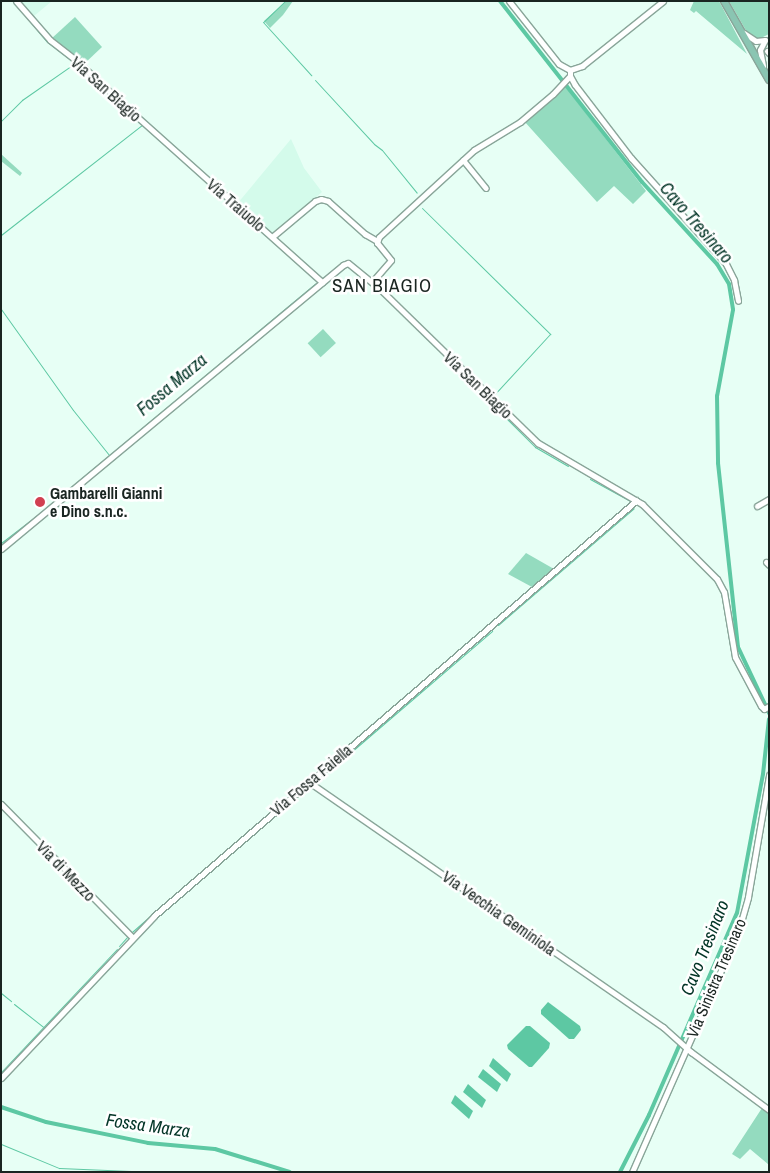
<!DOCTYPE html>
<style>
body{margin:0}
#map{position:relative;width:770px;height:1173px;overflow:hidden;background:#e7fff5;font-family:"Archivo Narrow",sans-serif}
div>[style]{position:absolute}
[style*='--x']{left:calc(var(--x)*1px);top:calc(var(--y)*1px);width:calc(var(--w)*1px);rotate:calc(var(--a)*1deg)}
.built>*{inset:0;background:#d4fbeb}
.green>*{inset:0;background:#94dbbf;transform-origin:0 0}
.water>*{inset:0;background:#5dc8a3}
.stream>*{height:1px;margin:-0.5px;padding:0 0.5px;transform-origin:0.5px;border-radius:0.5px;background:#5dc8a3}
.canal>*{height:4px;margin:-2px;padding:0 2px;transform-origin:2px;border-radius:2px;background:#5dc8a3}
.roads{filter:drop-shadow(1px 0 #89a599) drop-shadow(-1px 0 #89a599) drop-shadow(0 1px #89a599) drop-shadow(0 -1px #89a599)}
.minor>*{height:5px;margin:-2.5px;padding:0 2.5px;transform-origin:2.5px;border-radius:2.5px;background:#fff}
.major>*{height:6px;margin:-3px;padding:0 3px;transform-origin:3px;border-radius:3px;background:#8ac5b2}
.dots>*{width:14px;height:14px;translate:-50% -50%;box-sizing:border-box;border:2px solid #fff;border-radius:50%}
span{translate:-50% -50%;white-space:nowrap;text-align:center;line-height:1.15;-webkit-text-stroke:5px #fff;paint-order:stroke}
.street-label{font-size:16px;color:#1a2521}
.poi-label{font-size:16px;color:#1a2521;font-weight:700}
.left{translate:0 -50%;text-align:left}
.water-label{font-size:18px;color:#033527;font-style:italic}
.quarter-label{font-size:19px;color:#1a2521;letter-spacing:1px}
.frame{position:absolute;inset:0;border:2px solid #1a2521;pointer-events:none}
</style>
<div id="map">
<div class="built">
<i style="clip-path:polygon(21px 1px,52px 1px,34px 16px)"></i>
<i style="clip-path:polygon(291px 139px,304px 168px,322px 192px,273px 234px,237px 204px)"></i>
</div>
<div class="green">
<i style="clip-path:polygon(286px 1px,293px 1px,283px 15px,270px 28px,264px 21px)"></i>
<i style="clip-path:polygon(694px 1px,719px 1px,747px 54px,696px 11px,694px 13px,690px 10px)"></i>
<i style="clip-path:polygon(729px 1px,769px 1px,769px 34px,757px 40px,748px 34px)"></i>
<i style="clip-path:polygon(75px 17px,102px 47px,84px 64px,51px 39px)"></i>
<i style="clip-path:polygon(565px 86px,646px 191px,633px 204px,614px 186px,597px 202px,524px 121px)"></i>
<i style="clip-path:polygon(1px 154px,22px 173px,20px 176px,1px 161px)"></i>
<i style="left:323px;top:329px;width:19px;height:21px;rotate:47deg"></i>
<i style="clip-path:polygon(526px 553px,554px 569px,532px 587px,508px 574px)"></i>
<i style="clip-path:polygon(762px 1108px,769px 1113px,769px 1165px,750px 1149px,740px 1159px,732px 1154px)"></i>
</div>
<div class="water">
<i style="clip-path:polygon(548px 1002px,580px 1026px,581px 1030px,574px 1039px,569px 1039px,541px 1014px,541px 1010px)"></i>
<i style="clip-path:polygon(526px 1026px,530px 1026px,550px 1043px,549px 1048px,532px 1067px,529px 1067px,508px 1049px,507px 1045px)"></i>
<i style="clip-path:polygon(493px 1058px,511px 1074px,507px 1082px,489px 1066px)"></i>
<i style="clip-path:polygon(483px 1069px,501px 1084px,497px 1092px,478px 1077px)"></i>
<i style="clip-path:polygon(468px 1084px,486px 1100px,482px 1108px,463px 1092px)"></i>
<i style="clip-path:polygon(455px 1095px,473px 1111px,469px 1119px,451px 1103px)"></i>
</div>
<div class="stream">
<i style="--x:285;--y:1;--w:30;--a:136"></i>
<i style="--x:263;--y:22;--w:72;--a:47.8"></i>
<i style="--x:315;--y:80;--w:87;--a:47.3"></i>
<i style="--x:374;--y:144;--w:10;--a:37"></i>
<i style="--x:382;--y:150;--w:55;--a:50.9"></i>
<i style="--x:1;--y:121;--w:30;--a:-45"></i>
<i style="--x:22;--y:100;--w:65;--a:-34.9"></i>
<i style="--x:75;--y:63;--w:35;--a:-143"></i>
<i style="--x:47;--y:42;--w:53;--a:-129.7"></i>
<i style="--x:422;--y:208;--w:180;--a:44.5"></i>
<i style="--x:550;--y:334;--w:83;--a:132.6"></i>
<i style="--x:1;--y:235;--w:179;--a:-38"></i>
<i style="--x:1;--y:309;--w:124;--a:54.5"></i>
<i style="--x:73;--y:410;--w:58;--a:51.3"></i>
<i style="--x:490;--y:402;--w:64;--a:45"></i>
<i style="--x:535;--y:447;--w:38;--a:30"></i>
<i style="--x:590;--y:479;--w:46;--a:28.8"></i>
<i style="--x:47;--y:507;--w:349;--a:-39.8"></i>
<i style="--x:1;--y:543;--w:49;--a:-37.6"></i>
<i style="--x:498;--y:625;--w:179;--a:-40.7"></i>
<i style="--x:417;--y:686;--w:47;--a:-39.8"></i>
<i style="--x:351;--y:752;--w:186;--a:-40.6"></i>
<i style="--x:335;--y:756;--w:104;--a:-40.7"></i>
<i style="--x:306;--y:781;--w:34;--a:-40"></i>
<i style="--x:132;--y:932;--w:79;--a:-41.4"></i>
<i style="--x:119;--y:946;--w:13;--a:-48"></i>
<i style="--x:1;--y:993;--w:13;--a:39"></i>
<i style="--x:14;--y:1004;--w:37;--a:38"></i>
<i style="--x:1;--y:1072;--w:169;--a:-46.7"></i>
<i style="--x:1;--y:1144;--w:63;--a:22.5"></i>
<i style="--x:59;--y:1168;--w:96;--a:2.4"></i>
</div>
<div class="canal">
<i style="--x:500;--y:1;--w:230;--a:51.9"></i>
<i style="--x:642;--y:182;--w:111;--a:47.6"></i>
<i style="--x:717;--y:264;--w:23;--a:59"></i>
<i style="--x:729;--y:284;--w:26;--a:81"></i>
<i style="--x:733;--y:310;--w:87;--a:100.5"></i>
<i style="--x:717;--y:396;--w:67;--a:89.1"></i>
<i style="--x:718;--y:463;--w:185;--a:83.8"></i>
<i style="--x:738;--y:647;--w:73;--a:64.8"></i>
<i style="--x:1;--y:1107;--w:47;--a:18.4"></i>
<i style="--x:46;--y:1122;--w:104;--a:11.6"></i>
<i style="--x:148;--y:1143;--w:67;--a:5.1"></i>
<i style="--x:215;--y:1149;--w:78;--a:17"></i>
<i style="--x:620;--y:1172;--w:64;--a:-63"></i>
<i style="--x:649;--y:1115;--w:220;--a:-66.5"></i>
<i style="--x:737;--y:913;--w:141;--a:-79.4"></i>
<i style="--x:763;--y:774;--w:55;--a:-83.8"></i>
</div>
<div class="roads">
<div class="minor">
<i style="--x:16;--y:1;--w:52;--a:48.9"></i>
<i style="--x:50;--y:40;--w:33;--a:38"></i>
<i style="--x:76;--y:60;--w:66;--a:43.2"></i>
<i style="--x:124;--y:105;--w:266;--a:41.8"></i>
<i style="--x:509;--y:1;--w:80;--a:51.6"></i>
<i style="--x:559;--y:64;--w:13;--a:29"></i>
<i style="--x:570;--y:70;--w:13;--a:-18"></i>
<i style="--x:582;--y:66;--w:104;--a:-38.7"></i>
<i style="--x:744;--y:33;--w:14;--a:34"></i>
<i style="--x:756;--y:41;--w:9;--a:-6"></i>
<i style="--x:765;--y:40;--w:11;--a:117"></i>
<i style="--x:760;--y:50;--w:16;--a:79"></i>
<i style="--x:767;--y:51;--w:3;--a:45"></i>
<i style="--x:570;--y:70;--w:6;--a:90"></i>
<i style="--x:570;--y:76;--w:10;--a:61"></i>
<i style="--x:575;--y:85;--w:92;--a:52.5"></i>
<i style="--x:631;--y:158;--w:142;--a:48.1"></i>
<i style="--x:726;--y:264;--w:18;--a:63"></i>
<i style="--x:734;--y:280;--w:21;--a:79"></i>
<i style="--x:463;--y:160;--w:36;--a:51"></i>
<i style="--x:272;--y:237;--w:56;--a:-39.9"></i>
<i style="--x:315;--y:201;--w:6;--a:-18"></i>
<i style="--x:321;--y:199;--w:7;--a:16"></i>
<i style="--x:328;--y:201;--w:50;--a:41.7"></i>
<i style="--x:365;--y:234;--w:14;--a:30"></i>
<i style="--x:372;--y:282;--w:29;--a:-49"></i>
<i style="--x:391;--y:260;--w:22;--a:-129"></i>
<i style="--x:377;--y:243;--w:6;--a:-72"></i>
<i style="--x:379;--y:237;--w:129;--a:-42.5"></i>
<i style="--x:474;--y:150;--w:54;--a:-31.3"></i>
<i style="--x:520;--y:122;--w:43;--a:-40.3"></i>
<i style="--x:553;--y:94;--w:25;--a:-47"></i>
<i style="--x:757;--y:506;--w:14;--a:-30"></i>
<i style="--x:1;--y:549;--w:445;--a:-39.7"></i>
<i style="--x:343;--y:265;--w:5;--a:-22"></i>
<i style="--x:348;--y:263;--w:41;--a:39.1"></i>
<i style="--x:380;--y:289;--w:221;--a:44.3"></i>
<i style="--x:538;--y:443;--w:121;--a:30.4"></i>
<i style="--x:642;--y:504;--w:106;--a:45"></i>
<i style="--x:717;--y:579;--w:15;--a:62"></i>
<i style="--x:724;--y:592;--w:66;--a:80.4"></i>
<i style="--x:735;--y:657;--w:55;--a:62"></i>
<i style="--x:761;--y:706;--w:4;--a:45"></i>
<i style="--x:764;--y:709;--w:6;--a:-31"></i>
<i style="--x:766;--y:562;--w:4;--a:45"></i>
<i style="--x:309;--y:782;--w:431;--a:34.7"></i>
<i style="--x:663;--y:1027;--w:38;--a:42"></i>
<i style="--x:691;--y:1052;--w:97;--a:36.6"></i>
<i style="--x:1;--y:804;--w:187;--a:45.4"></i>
<i style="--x:1;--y:1078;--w:223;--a:-46.6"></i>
<i style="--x:154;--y:916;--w:637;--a:-40.74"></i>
<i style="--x:632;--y:1172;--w:266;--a:-66.2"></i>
<i style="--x:739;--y:929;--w:33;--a:-74"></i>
<i style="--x:748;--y:897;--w:124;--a:-80.2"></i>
</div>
<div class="major">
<i style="--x:724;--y:1;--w:91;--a:60.3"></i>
</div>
</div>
<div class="dots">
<i style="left:40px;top:502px;background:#d14051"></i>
</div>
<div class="street-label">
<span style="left:106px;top:89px;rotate:42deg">Via San Biagio</span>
<span style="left:236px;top:205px;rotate:41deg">Via Traiuolo</span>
<span style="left:478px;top:385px;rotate:44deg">Via San Biagio</span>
<span style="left:311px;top:780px;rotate:-40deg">Via Fossa Faiella</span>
<span style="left:66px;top:871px;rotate:46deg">Via di Mezzo</span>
<span style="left:499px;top:913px;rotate:35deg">Via Vecchia Geminiola</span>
<span style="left:716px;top:978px;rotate:-67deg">Via Sinistra Tresinaro</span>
</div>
<div class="poi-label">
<span class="left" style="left:50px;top:502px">Gambarelli Gianni<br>e Dino s.n.c.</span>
</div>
<div class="water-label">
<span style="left:696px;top:223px;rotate:49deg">Cavo Tresinaro</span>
<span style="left:172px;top:385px;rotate:-40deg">Fossa Marza</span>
<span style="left:705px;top:948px;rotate:-68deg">Cavo Tresinaro</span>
<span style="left:148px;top:1126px;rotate:8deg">Fossa Marza</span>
</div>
<div class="quarter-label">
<span style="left:382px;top:286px">SAN BIAGIO</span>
</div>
<div class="frame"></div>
</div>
